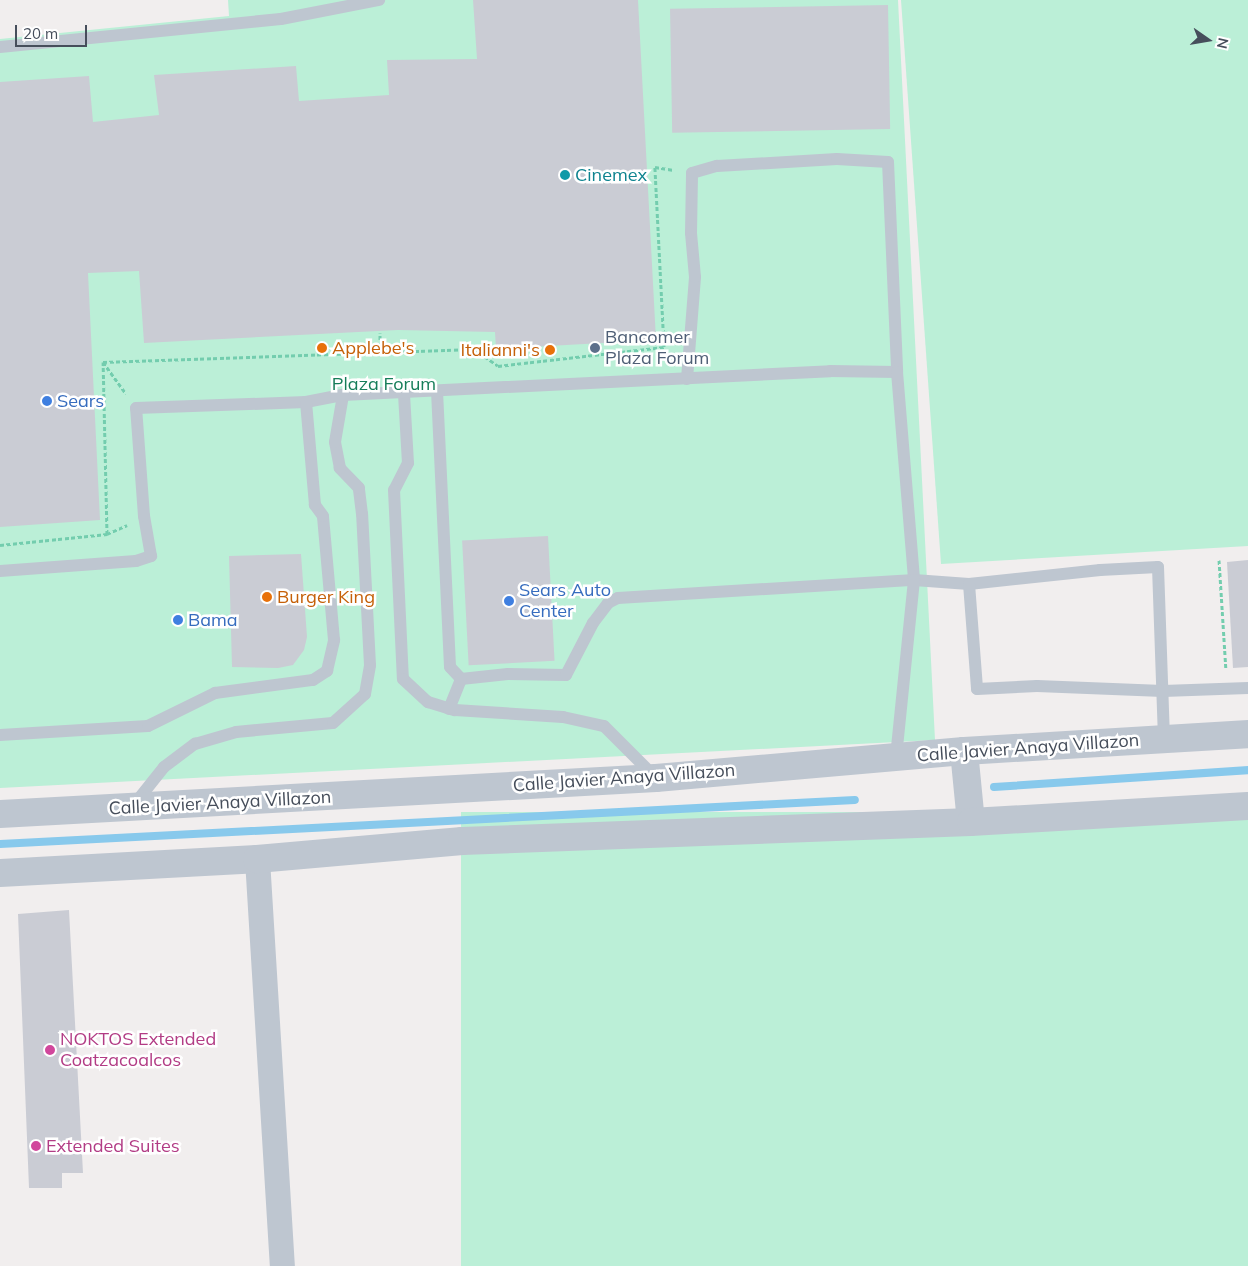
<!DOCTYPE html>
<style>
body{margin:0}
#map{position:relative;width:1248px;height:1266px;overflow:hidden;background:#f1eeee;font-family:Mulish,sans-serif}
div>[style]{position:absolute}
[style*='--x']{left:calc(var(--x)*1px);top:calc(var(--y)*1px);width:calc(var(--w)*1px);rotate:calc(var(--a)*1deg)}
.green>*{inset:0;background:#bbefd7;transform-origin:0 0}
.stream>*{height:8px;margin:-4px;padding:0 4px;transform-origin:4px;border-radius:4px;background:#88c9ec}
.building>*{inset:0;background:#caccd4;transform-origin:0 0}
.path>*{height:3px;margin-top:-1.5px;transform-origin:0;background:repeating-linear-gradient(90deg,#73cdae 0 4px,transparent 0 6.5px)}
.service>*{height:12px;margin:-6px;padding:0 6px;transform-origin:6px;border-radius:6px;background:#bec6d0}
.minor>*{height:25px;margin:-12.5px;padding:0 12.5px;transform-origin:12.5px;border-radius:12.5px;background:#bec6d0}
.tertiary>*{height:28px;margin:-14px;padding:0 14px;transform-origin:14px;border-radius:14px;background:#bec6d0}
.dots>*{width:14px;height:14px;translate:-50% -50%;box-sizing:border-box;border:2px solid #fff;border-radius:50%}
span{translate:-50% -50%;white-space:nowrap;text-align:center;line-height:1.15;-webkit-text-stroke:5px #fff;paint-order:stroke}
.culture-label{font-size:18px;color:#0d838f}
.left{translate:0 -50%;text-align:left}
.service-label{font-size:18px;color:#4e5e75}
.food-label{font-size:18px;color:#c56008}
.right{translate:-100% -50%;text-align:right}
.park-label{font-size:18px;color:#167d59}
.shop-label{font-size:18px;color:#366cbe}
.street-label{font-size:18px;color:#464e5b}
.hotel-label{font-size:18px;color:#b23c85}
.north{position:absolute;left:1183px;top:15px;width:50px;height:50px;-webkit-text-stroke:4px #fff;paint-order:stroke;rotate:103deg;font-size:14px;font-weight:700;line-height:20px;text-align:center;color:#464e5b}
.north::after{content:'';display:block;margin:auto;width:18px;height:22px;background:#464e5b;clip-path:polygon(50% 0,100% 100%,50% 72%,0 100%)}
.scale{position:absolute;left:15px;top:25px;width:72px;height:22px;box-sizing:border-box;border:2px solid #464e5b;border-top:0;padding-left:6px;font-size:15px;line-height:18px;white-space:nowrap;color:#464e5b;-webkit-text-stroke:4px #fff;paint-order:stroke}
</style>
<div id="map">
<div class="green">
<i style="clip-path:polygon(228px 0,898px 0,935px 740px,0 788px,0 39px,229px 16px)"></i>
<i style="clip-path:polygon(901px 0,1248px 0,1248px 546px,941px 564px)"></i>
<i style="left:1248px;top:812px;width:454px;height:787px;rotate:90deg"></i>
</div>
<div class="stream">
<i style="--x:994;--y:787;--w:255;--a:-3.8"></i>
<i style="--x:0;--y:844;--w:856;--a:-2.95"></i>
</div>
<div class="building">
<i style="clip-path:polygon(473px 0,638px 0,656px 340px,496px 349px,495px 332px,398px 330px,144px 343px,139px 271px,88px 273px,100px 520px,0 527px,0 82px,89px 76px,93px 122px,159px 115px,154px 75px,296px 66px,299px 101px,389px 95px,387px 60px,477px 59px)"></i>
<i style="left:888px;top:5px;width:124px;height:218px;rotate:89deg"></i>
<i style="left:548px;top:536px;width:125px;height:86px;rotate:87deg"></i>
<i style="clip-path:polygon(301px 554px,307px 637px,304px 650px,293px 665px,278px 668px,232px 667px,229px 556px)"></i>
<i style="clip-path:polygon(1248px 560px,1248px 667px,1233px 668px,1227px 562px)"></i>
<i style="clip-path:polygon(69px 910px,83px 1173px,62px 1173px,62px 1188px,29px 1188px,18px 914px)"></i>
</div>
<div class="path">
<i style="--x:380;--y:353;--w:20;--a:-90"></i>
<i style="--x:103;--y:362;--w:39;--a:54"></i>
<i style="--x:107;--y:534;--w:22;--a:-24"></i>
<i style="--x:0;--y:545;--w:108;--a:-5.9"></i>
<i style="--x:107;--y:534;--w:172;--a:-91.3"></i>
<i style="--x:103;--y:362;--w:371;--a:-2"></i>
<i style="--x:474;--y:349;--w:29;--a:35"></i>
<i style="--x:498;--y:366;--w:167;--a:-6.5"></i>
<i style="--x:664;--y:347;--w:180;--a:-92.9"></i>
<i style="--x:655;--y:167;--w:19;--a:9"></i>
<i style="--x:1219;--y:560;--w:110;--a:86.4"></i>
</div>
<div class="service">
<i style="--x:0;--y:47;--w:282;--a:-5.7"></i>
<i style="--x:281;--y:19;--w:100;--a:-11"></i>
<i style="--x:687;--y:379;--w:102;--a:-85.5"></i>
<i style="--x:695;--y:277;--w:44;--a:-95.2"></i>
<i style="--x:691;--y:233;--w:60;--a:-89"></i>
<i style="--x:692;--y:173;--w:26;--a:-16"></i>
<i style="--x:717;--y:166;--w:120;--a:-3.3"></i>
<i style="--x:837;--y:159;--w:51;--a:3.4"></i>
<i style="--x:888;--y:162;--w:210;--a:87.5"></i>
<i style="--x:437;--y:391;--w:276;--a:87.3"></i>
<i style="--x:450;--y:667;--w:16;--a:47"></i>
<i style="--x:461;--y:679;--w:47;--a:-6.1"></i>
<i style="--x:508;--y:674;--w:58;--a:1"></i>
<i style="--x:566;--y:675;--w:59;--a:-62.6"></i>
<i style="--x:593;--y:623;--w:25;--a:-53"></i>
<i style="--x:608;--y:603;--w:11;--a:-27"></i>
<i style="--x:618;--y:598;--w:297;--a:-3.5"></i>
<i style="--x:914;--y:580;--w:55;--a:4.2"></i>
<i style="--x:969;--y:584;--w:132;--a:-6.1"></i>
<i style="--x:1100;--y:570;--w:58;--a:-3"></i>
<i style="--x:1158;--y:567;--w:172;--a:88"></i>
<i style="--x:404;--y:394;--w:69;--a:86.7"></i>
<i style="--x:408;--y:463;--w:30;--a:117"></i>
<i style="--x:394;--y:490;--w:189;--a:87.3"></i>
<i style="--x:403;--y:679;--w:34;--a:43"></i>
<i style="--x:428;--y:702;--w:28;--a:17"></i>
<i style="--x:455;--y:710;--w:108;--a:3.7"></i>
<i style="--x:563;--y:717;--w:42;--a:12.4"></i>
<i style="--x:604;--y:726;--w:71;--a:45"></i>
<i style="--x:0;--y:571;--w:136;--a:-4.2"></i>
<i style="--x:136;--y:561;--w:16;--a:-18"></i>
<i style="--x:151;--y:556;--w:41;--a:-99.9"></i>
<i style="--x:144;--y:516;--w:108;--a:-94.2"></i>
<i style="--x:136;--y:408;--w:170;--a:-2"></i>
<i style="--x:306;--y:402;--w:38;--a:-11"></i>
<i style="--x:343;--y:395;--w:488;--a:-2.8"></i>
<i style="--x:830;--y:371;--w:67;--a:0.9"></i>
<i style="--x:897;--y:372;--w:209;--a:85.3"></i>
<i style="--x:914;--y:580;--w:178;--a:95.8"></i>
<i style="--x:969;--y:584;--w:105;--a:85.6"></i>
<i style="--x:977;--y:689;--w:60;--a:-2.9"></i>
<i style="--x:1037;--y:686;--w:126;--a:2.3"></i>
<i style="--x:1163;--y:691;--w:85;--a:-2"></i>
<i style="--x:449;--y:709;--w:32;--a:-68"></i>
<i style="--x:0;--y:735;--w:148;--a:-3.5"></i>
<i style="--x:148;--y:726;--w:75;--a:-26.2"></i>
<i style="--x:215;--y:693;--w:99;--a:-7.6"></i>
<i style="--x:313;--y:680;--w:17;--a:-33"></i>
<i style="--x:327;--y:671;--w:32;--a:-77"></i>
<i style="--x:334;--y:640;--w:124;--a:-95.1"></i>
<i style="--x:323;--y:516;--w:14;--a:-126"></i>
<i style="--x:315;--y:505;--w:103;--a:-95"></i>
<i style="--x:133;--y:806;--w:50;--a:-51.5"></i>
<i style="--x:164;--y:767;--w:39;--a:-37"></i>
<i style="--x:195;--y:744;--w:43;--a:-16.3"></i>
<i style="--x:236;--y:732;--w:97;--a:-5.3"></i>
<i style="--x:333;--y:723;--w:43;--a:-42.2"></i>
<i style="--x:365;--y:694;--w:29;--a:-80"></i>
<i style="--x:370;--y:665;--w:151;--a:-93"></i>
<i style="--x:362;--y:514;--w:26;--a:-97"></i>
<i style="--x:359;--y:488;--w:28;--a:-134"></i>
<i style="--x:340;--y:468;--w:26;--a:-101"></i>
<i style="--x:335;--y:442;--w:48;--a:-80.3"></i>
</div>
<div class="minor">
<i style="--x:257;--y:859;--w:408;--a:86.5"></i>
</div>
<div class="tertiary">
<i style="--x:964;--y:751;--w:71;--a:84.4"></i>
<i style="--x:0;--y:814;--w:657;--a:-3.14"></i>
<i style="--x:656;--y:778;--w:309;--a:-5"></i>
<i style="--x:964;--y:751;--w:285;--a:-3.4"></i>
<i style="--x:0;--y:873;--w:257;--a:-3.1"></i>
<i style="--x:257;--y:859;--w:206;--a:-5"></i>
<i style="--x:462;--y:841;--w:509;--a:-2.14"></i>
<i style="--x:971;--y:822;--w:277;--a:-3.3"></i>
</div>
<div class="dots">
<i style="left:565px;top:175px;background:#0f9aa8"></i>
<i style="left:322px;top:348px;background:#e8710a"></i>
<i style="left:595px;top:348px;background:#5c6f8a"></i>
<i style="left:550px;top:350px;background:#e8710a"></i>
<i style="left:47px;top:401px;background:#3f7fe0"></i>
<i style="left:267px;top:597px;background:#e8710a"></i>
<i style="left:509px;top:601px;background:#3f7fe0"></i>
<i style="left:178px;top:620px;background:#3f7fe0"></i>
<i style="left:50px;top:1050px;background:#d1479c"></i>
<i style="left:36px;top:1146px;background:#d1479c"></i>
</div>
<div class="culture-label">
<span class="left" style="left:575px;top:175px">Cinemex</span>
</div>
<div class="service-label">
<span class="left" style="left:605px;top:348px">Bancomer<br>Plaza Forum</span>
</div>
<div class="food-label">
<span class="left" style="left:332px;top:348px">Applebe's</span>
<span class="right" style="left:540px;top:350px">Italianni's</span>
<span class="left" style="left:277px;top:597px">Burger King</span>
</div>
<div class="park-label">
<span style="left:384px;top:384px">Plaza Forum</span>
</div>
<div class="shop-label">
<span class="left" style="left:57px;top:401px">Sears</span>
<span class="left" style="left:519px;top:601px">Sears Auto<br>Center</span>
<span class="left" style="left:188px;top:620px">Bama</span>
</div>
<div class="street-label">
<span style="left:1028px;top:748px;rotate:-4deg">Calle Javier Anaya Villazon</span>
<span style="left:624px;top:778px;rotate:-4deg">Calle Javier Anaya Villazon</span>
<span style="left:220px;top:803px;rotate:-3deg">Calle Javier Anaya Villazon</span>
</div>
<div class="hotel-label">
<span class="left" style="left:60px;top:1050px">NOKTOS Extended<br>Coatzacoalcos</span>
<span class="left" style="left:46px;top:1146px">Extended Suites</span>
</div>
<div class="north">N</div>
<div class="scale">20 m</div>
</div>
